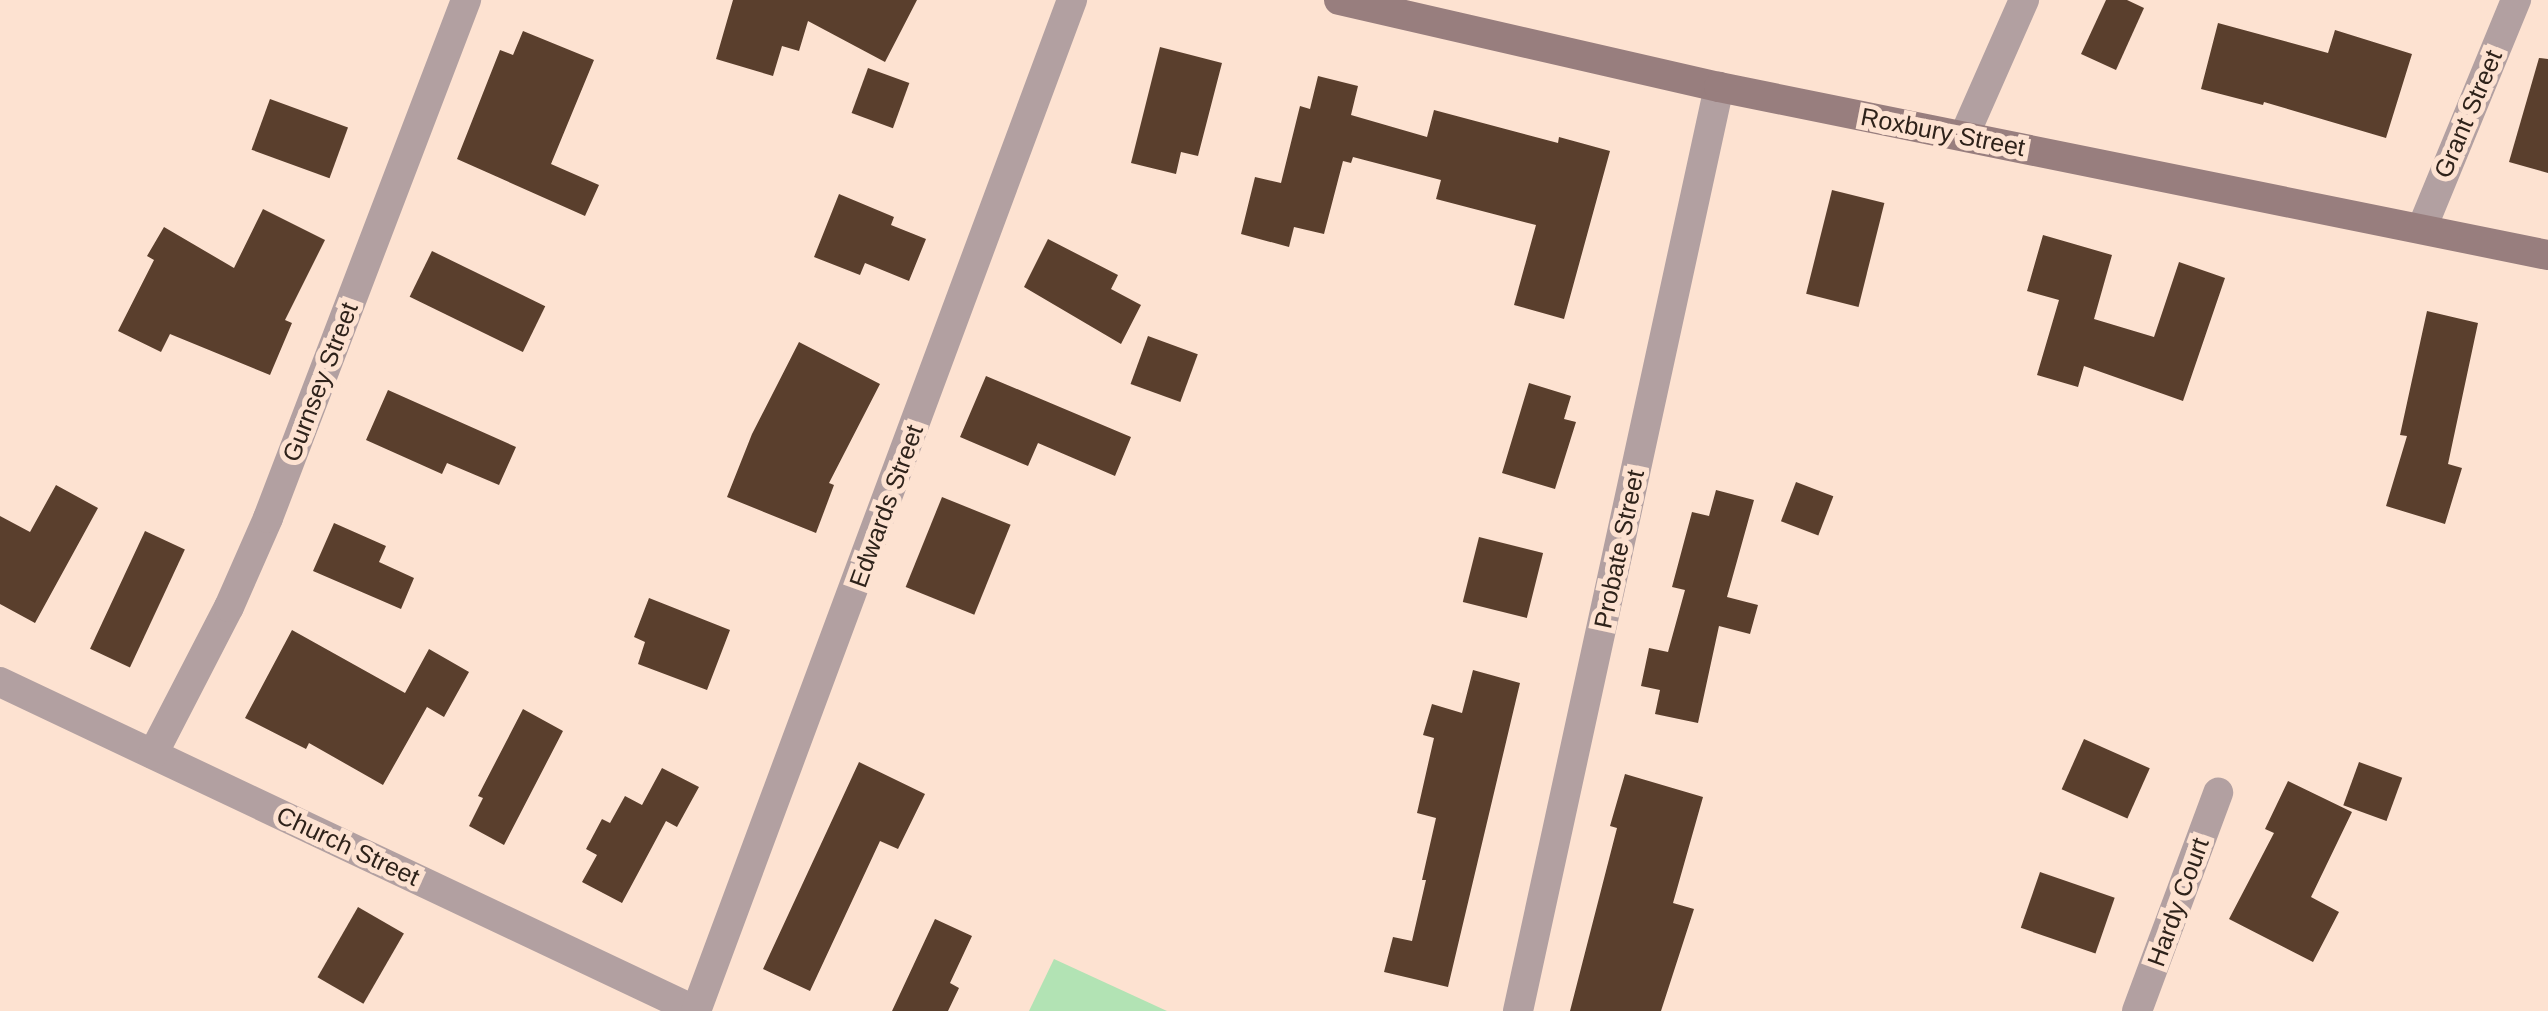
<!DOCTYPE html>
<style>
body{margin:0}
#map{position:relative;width:2548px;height:1011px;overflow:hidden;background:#fde2d1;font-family:Arial,sans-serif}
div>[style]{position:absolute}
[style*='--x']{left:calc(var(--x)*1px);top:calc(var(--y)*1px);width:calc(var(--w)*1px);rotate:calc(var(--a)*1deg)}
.green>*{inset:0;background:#b2e3b4}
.building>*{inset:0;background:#5a3f2d;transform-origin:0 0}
.street>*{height:30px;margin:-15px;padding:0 15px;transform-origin:15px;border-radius:15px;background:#b2a0a1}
.secondary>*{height:30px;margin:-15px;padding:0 15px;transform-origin:15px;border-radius:15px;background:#987e7e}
span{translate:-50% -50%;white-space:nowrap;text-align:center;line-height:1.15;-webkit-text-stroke:10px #fde2d1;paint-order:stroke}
.street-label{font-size:25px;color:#2e221a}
</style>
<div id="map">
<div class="green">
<i style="clip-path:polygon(1054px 959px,1167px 1011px,1029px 1011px)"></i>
</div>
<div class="building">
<i style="clip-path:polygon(733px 0,917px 0,885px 62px,808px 21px,799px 51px,782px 46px,773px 76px,716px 59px)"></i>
<i style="clip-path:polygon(2106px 0,2127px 0,2144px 8px,2116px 70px,2081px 54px)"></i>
<i style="clip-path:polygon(2218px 23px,2328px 53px,2335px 30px,2412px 54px,2386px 138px,2264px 102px,2263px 105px,2201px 89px)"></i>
<i style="clip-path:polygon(523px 31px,594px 60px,551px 164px,599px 185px,585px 216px,457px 159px,500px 50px,513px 55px)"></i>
<i style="clip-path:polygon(1160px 47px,1222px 63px,1198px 156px,1181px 152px,1176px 174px,1131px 163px)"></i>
<i style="clip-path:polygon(2539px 58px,2548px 59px,2548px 173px,2509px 162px)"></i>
<i style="left:868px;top:68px;width:44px;height:48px;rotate:20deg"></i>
<i style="clip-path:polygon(1318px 76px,1358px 86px,1351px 115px,1427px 137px,1434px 110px,1558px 143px,1559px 137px,1610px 151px,1564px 319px,1514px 305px,1536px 225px,1436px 199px,1441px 180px,1353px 157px,1351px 163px,1343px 161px,1324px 234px,1294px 227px,1289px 247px,1241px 234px,1255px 177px,1281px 183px,1300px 106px,1310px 109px)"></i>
<i style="left:270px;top:99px;width:83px;height:54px;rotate:20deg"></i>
<i style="left:1832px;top:190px;width:54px;height:107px;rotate:14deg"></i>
<i style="clip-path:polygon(839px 194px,894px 217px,891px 225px,926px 239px,909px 281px,865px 263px,860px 275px,814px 257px)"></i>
<i style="clip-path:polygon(263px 209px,325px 240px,285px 320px,292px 323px,270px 375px,170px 334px,161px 352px,118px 331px,154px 260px,147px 256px,164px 227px,234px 268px)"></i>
<i style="clip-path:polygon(2043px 235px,2112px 255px,2094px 319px,2154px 337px,2179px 262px,2225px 278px,2183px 401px,2084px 366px,2078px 387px,2037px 375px,2059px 300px,2027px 291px)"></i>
<i style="clip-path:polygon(1048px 239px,1118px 275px,1111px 289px,1141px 305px,1121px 344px,1024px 287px)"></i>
<i style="left:432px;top:251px;width:126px;height:51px;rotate:26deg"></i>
<i style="clip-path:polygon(2427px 311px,2478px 323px,2448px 464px,2462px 468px,2445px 524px,2386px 506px,2407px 436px,2400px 435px)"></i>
<i style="left:1148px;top:336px;width:53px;height:51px;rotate:20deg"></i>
<i style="clip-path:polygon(799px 342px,880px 384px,829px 483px,834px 485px,816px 533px,727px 497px,752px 434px)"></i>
<i style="clip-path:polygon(986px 376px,1131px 437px,1115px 476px,1038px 443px,1028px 466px,960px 437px)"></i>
<i style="clip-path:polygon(1529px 383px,1571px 396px,1564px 419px,1576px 422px,1555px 489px,1502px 473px)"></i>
<i style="clip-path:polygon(388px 390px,516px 447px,499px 485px,447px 463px,442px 474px,366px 440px)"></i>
<i style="left:1796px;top:482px;width:40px;height:42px;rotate:21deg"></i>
<i style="clip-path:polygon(56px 485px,98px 508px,35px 623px,0 604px,0 516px,30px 532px)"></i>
<i style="clip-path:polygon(1716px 490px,1754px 500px,1727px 597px,1758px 605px,1750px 634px,1719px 626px,1698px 723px,1655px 714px,1660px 690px,1641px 686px,1649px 648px,1668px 652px,1685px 590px,1672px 587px,1692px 512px,1709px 516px)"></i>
<i style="left:942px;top:497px;width:74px;height:97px;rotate:22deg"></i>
<i style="clip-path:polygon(334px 523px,386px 546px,379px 562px,414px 578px,401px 609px,313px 571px)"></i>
<i style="left:145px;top:531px;width:44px;height:130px;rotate:25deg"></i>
<i style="left:1479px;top:537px;width:66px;height:67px;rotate:14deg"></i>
<i style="clip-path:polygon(649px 598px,730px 630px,707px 690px,638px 664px,645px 642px,634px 637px)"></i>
<i style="clip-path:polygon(292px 630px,405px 693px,429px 649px,469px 672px,444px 717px,427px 707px,383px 785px,309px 743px,306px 749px,245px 718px)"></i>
<i style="clip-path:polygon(1473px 670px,1520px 683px,1448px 987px,1384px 972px,1393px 937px,1412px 941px,1426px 880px,1422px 880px,1436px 818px,1417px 813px,1434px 738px,1423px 735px,1432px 704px,1462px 713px)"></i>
<i style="clip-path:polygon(523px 709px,563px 731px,504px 845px,469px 826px,483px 798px,478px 796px)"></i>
<i style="left:2084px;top:739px;width:72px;height:55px;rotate:24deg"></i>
<i style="clip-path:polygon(859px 762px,925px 794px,898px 849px,880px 841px,810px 991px,763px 969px)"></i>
<i style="left:2359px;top:762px;width:46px;height:46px;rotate:20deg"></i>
<i style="clip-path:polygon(662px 768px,699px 787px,677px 827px,666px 821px,622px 903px,582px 882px,597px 855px,586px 849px,602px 819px,610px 823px,625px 796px,642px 805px)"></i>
<i style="clip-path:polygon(1625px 774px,1703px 797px,1673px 903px,1694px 909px,1661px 1011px,1570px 1011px,1617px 828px,1610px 826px)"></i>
<i style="clip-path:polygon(2288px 781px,2352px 812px,2311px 897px,2339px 912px,2313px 962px,2229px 919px,2274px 833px,2265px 829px)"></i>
<i style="left:2040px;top:872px;width:79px;height:59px;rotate:19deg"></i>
<i style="left:358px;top:907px;width:53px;height:81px;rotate:30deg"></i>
<i style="clip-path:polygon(935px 919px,972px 936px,950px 983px,959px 988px,948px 1011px,892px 1011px)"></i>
</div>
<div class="street">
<i style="--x:1964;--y:136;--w:149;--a:-66.2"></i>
<i style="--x:2422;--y:228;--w:247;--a:-67.6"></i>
<i style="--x:0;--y:682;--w:770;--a:25.3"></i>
<i style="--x:153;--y:754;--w:165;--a:-62.7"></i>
<i style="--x:229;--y:607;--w:97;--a:-66.3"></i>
<i style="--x:268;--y:518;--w:555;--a:-69.08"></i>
<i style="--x:696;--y:1011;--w:1079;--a:-69.6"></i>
<i style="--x:1518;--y:1011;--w:946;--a:-77.73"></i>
<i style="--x:2137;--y:1011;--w:233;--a:-69.6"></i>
</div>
<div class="secondary">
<i style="--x:1339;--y:0;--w:390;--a:12.9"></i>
<i style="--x:1719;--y:87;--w:846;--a:11.46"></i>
</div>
<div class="street-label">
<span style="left:2468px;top:114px;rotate:-67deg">Grant Street</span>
<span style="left:1943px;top:132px;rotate:11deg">Roxbury Street</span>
<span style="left:320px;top:382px;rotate:-69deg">Gurnsey Street</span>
<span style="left:886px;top:506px;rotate:-70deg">Edwards Street</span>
<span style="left:1619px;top:549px;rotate:-78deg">Probate Street</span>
<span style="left:348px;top:846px;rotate:25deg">Church Street</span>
<span style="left:2178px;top:902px;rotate:-70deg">Hardy Court</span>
</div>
</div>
